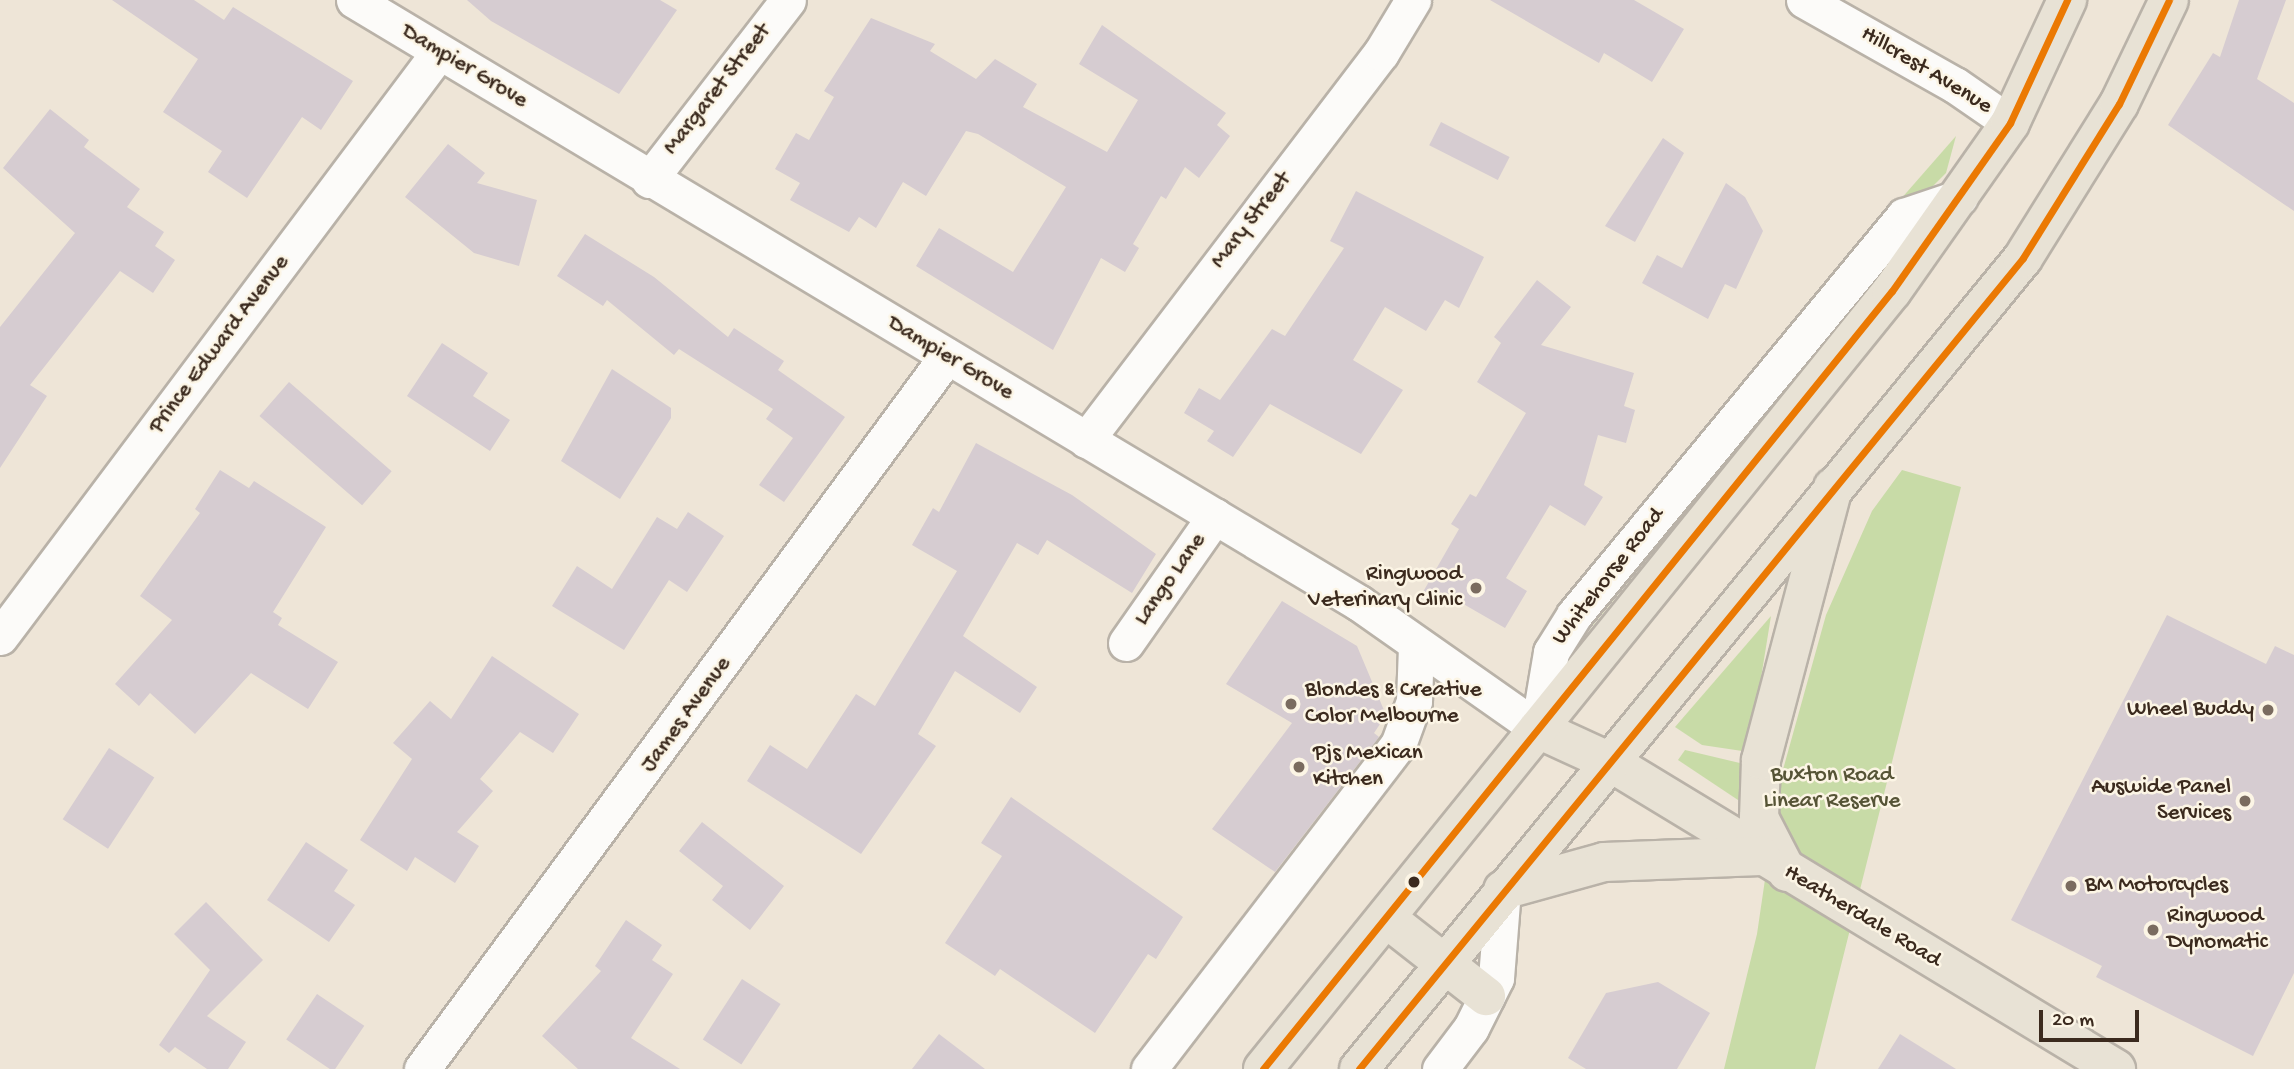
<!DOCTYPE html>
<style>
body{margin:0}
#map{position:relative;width:2294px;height:1069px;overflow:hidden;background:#eee5d7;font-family:"Gochi Hand",sans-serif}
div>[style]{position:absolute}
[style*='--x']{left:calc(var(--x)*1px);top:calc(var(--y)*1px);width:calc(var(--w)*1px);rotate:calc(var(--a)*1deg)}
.green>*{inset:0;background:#c8dba7}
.building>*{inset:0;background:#d6ccd1;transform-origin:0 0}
.roads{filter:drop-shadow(2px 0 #b9b2a8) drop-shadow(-2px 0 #b9b2a8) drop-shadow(0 2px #b9b2a8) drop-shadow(0 -2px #b9b2a8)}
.minor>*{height:35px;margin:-17.5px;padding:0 17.5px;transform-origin:17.5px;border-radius:17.5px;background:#fcfbf9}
.major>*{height:38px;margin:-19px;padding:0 19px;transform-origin:19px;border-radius:19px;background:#e8e2d5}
.highway>*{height:38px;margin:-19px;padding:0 19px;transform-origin:19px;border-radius:19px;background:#e8e2d5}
.bus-1>*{height:7px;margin:-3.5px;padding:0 3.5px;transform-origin:3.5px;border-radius:3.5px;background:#eb7903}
.dots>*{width:19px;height:19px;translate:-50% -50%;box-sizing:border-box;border:4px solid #fcf5e5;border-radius:50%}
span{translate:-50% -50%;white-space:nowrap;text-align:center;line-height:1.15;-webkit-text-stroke:5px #fcf5e5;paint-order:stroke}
.street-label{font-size:23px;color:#3b2a1e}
.poi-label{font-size:23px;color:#3b2a1e}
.right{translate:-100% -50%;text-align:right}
.left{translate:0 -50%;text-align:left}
.park-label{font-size:23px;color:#565436}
.scale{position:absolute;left:2039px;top:1010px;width:100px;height:32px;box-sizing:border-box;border:4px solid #3b2a1e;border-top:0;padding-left:9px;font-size:21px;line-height:24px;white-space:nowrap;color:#3b2a1e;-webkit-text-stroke:5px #fcf5e5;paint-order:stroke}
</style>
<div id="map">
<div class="green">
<i style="clip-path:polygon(1956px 136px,1946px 173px,1931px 188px,1900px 200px)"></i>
<i style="clip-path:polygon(1902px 470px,1961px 487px,1815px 1069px,1724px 1069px,1757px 934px,1779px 784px,1826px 615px,1872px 511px)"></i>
<i style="clip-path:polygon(1634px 558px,1647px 559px,1576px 646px,1569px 641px)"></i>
<i style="clip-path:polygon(1771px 616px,1749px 752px,1702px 745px,1675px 727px)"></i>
<i style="clip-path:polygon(1685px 750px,1744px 764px,1741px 802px,1678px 760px)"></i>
</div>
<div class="building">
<i style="clip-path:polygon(112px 0,194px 0,224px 20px,233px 7px,353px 81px,321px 130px,302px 117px,247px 198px,208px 172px,222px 151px,163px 112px,198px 59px)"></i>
<i style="clip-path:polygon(467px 0,660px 0,677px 10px,619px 94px,491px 21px)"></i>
<i style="clip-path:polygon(1490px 0,1634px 0,1684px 29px,1652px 82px,1604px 53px,1599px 63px)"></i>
<i style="clip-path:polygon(2239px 0,2286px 0,2257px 79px,2294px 103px,2294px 211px,2168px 125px,2213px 53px,2220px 57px)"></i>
<i style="clip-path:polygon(871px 18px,935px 44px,930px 51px,976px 79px,995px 59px,1037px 84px,1023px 107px,1107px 152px,1138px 100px,1079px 64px,1102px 25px,1226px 113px,1217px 125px,1230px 136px,1199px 178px,1185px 167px,1166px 199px,1161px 196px,1133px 244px,1139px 248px,1125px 272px,1101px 258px,1053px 350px,916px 266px,939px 228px,1013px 272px,1066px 187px,978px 134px,966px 131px,926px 196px,903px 182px,876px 228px,859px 217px,849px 232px,790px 200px,800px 183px,775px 169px,796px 133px,809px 140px,834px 97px,824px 91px)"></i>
<i style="clip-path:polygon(50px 109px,89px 140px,84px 147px,140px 189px,127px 207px,164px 232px,155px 246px,175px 260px,153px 293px,120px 271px,30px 385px,47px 396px,0 468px,0 327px,75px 233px,3px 168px)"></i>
<i style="left:1441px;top:122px;width:77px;height:26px;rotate:27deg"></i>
<i style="clip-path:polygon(1663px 138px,1684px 153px,1635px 242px,1605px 226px)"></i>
<i style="clip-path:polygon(448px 144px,485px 173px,477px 183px,537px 200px,519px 266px,474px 253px,405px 197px)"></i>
<i style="clip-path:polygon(1726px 183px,1745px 197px,1763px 231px,1736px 289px,1725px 284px,1708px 319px,1642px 283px,1657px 255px,1682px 268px)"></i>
<i style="clip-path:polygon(1356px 191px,1484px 257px,1459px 308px,1445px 300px,1426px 331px,1385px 307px,1353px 360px,1403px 390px,1361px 454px,1270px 404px,1233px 457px,1207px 441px,1214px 431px,1184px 413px,1199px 388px,1220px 400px,1272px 329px,1285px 336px,1344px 248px,1330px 241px)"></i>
<i style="clip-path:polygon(585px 234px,654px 277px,728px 337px,734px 328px,784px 361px,778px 370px,845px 417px,784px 502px,759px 485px,793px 438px,766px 419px,773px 409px,679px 349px,674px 355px,607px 300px,603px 306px,557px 276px)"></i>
<i style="clip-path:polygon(1537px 280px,1571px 307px,1541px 345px,1634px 373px,1624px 406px,1635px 410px,1626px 443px,1598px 435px,1584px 485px,1603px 497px,1585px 526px,1550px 505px,1506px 578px,1527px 591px,1505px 628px,1446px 594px,1419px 599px,1459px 529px,1451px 524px,1470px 494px,1476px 497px,1526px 413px,1477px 382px,1501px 343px,1494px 337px)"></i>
<i style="clip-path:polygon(442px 343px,488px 373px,473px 396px,510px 420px,490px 451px,407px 396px)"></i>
<i style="clip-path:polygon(612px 369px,671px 408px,671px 418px,620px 499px,561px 461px)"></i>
<i style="left:289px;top:382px;width:136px;height:45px;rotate:41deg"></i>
<i style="clip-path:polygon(976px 443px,1072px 495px,1156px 554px,1132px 593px,1047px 540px,1038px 555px,1017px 543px,963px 636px,1037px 687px,1020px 713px,955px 671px,918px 734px,936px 746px,861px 854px,747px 781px,770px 745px,807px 769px,856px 694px,875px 706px,957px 571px,912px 545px,933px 508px,939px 512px)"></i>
<i style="clip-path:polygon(220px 470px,249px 488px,254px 481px,326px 527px,273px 612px,282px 618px,278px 625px,338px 662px,308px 709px,251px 673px,195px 734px,150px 693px,139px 706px,115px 684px,172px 620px,140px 596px,200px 513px,195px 509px)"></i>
<i style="clip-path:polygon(688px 512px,724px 536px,687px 592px,669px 580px,624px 650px,552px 606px,577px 566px,612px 589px,657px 517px,677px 529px)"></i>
<i style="clip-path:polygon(1282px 601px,1357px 646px,1386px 715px,1374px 733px,1379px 737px,1275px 872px,1212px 829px,1292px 723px,1226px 684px)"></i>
<i style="clip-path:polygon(2167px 615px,2266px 664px,2275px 646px,2294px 655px,2294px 973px,2253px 1056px,2096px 977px,2102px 966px,2011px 920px)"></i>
<i style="clip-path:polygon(492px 656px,579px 714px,553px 753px,520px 732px,480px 779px,493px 791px,457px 832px,479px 846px,455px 883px,415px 857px,407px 871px,360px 840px,412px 759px,393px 743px,430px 701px,451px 719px)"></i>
<i style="left:109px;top:748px;width:54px;height:85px;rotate:33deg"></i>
<i style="clip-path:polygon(1011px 797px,1183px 917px,1156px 959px,1148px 954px,1095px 1033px,1000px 969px,995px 976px,945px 943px,1002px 856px,981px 843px)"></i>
<i style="clip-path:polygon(702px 822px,784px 886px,750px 930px,712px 900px,723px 886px,679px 851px)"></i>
<i style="clip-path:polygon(306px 842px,348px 870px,334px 891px,355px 905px,329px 942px,267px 900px)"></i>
<i style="clip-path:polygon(206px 902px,263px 960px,207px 1016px,246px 1042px,228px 1069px,207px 1069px,175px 1047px,169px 1053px,159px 1045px,210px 970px,174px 934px)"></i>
<i style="clip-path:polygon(626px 920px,662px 945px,652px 960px,673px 974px,631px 1038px,680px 1069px,578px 1069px,542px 1036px,601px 971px,595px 966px)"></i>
<i style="left:742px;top:979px;width:46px;height:72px;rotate:33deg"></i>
<i style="clip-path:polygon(1658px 982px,1710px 1013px,1677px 1069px,1586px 1069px,1568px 1058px,1606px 993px)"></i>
<i style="left:317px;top:994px;width:57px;height:55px;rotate:34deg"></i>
<i style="clip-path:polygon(939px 1034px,985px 1069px,912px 1069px)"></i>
<i style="clip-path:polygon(1900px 1034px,1956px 1069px,1878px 1069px)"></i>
</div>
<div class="roads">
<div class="minor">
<i style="--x:354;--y:0;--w:1172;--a:30.96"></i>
<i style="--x:1359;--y:603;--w:219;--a:35.1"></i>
<i style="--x:1538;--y:729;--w:78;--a:-80.4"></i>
<i style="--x:1551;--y:652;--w:44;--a:-58.1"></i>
<i style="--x:1574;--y:615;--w:518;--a:-50.41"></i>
<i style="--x:1904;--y:216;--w:59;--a:-18.7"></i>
<i style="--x:1804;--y:0;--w:173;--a:29.4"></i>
<i style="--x:1955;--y:85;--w:67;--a:34.6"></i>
<i style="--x:649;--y:180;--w:227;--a:-52.3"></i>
<i style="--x:1086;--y:440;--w:487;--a:-52.7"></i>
<i style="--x:1381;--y:53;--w:62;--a:-58.9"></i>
<i style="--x:0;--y:637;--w:731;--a:-53.11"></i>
<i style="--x:1126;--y:643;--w:155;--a:-55"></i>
<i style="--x:422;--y:1069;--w:885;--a:-53.63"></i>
<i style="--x:1149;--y:1069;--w:409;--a:-52.5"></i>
<i style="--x:1398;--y:745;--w:47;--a:-70"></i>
<i style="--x:1414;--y:701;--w:55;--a:-87.9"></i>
<i style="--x:1440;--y:1069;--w:51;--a:-52.9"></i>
<i style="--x:1471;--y:1028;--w:56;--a:-63.4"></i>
<i style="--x:1496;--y:978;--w:88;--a:-85.5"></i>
</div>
<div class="major">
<i style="--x:1610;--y:762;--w:592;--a:31.25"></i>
<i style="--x:1787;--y:872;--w:61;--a:-117.4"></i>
<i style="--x:1759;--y:818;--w:58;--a:-88"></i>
<i style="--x:1761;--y:760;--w:282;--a:-75.2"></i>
<i style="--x:1503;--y:890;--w:105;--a:-15.5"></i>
<i style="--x:1604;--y:862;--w:157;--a:-2.2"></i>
</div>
<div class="highway">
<i style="--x:1538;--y:729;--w:79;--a:24.6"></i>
<i style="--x:1386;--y:918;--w:127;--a:38"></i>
<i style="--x:1263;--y:1069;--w:1000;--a:-51.05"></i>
<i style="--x:1892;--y:291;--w:205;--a:-54.9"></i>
<i style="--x:2010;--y:123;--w:136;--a:-65.1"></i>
<i style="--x:1359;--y:1069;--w:1048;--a:-50.69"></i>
<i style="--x:2023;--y:258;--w:181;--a:-58.1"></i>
<i style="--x:2119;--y:104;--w:115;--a:-64.3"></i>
</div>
</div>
<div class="bus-1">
<i style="--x:1263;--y:1069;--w:1000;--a:-51.05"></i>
<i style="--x:1892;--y:291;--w:205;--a:-54.9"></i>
<i style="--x:2010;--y:123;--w:136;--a:-65.1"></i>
<i style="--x:1359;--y:1069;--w:1048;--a:-50.69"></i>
<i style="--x:2023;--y:258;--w:181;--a:-58.1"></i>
<i style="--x:2119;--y:104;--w:115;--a:-64.3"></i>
</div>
<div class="dots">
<i style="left:1476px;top:588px;background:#7a6b5f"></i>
<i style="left:1291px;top:704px;background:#7a6b5f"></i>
<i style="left:2268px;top:710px;background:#7a6b5f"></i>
<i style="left:1299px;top:767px;background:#7a6b5f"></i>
<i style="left:2245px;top:801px;background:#7a6b5f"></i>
<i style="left:1414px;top:882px;background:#3b2a1e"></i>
<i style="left:2071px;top:886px;background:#7a6b5f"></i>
<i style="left:2153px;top:930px;background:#7a6b5f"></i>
</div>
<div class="street-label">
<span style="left:464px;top:67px;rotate:31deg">Dampier Grove</span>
<span style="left:1926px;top:71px;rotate:31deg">Hillcrest Avenue</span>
<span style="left:718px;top:90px;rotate:-52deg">Margaret Street</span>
<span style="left:1252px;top:221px;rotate:-52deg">Mary Street</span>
<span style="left:220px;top:345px;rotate:-53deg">Prince Edward Avenue</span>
<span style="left:950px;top:359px;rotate:31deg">Dampier Grove</span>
<span style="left:1609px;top:577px;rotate:-52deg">Whitehorse Road</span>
<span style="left:1171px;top:580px;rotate:-55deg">Lango Lane</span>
<span style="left:687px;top:715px;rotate:-54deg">James Avenue</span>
<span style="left:1862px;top:917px;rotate:31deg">Heatherdale Road</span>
</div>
<div class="poi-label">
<span class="right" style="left:1462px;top:588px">Ringwood<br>Veterinary Clinic</span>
<span class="left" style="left:1305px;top:704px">Blondes &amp; Creative<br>Color Melbourne</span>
<span class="right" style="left:2254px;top:710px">Wheel Buddy</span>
<span class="left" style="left:1313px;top:767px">Pjs Mexican<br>Kitchen</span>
<span class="right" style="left:2231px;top:801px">Auswide Panel<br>Services</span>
<span class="left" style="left:2085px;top:886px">BM Motorcycles</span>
<span class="left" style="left:2167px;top:930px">Ringwood<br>Dynomatic</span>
</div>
<div class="park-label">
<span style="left:1832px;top:789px">Buxton Road<br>Linear Reserve</span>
</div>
<div class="scale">20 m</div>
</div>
